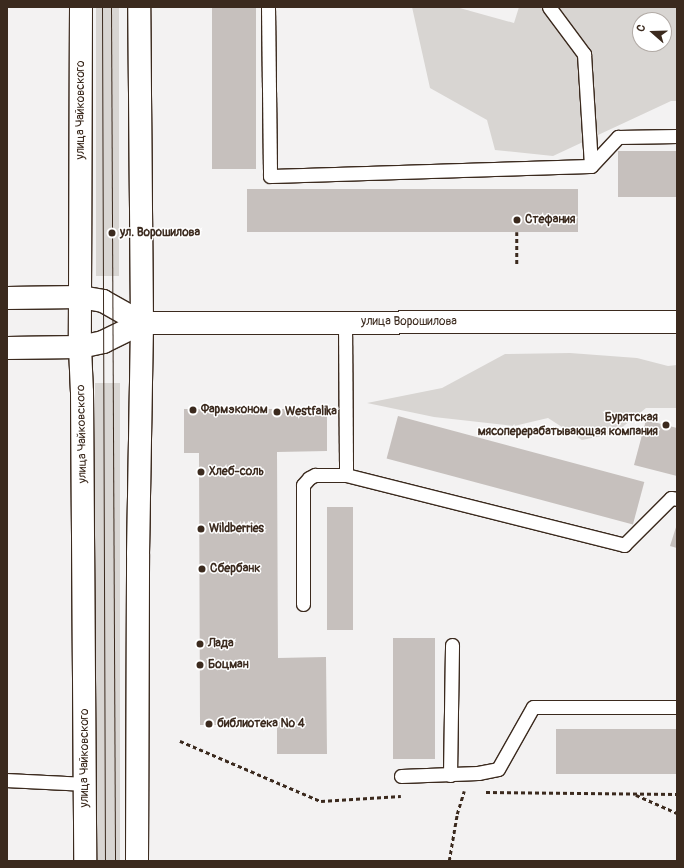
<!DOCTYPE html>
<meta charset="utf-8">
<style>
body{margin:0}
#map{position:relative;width:684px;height:868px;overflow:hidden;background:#f3f2f2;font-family:Pangolin,sans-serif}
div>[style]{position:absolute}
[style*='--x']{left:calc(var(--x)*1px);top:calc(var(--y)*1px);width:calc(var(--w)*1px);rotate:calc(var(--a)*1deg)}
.green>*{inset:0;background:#d8d5d2;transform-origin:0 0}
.building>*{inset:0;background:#c6c0bd;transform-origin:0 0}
.path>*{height:2.5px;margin-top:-1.25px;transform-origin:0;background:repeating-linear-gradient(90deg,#3b2a1e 0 4px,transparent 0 7px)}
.roads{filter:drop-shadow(1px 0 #3b2a1e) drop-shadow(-1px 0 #3b2a1e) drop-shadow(0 1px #3b2a1e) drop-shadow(0 -1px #3b2a1e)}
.lane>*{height:13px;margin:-6.5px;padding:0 6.5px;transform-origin:6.5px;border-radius:6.5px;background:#fff}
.street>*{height:22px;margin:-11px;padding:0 11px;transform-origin:11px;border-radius:11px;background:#fff}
.secondary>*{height:22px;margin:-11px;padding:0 11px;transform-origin:11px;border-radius:11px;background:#fff}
.tram>*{height:1px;margin:-0.5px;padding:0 0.5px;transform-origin:0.5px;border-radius:0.5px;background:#3b2a1e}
.dots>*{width:11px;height:11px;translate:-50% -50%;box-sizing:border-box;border:2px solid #fff;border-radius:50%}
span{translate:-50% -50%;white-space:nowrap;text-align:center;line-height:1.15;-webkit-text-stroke:3px #fff;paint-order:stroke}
.street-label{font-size:12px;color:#3b2a1e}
.poi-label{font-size:12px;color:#3b2a1e;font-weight:700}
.left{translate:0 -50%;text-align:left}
.right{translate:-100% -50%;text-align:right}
.frame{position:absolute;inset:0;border:8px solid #3b2a1e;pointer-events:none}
.north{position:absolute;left:632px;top:12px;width:40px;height:40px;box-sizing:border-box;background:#fff;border:1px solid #b1aaa5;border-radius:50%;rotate:290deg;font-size:11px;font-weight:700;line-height:16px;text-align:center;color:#3b2a1e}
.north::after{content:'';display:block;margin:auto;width:14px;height:18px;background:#3b2a1e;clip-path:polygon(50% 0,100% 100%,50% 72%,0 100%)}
</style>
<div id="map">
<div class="green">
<i style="left:96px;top:7px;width:23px;height:269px"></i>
<i style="clip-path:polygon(evenodd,412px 7px,456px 7px,514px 23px,519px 7px,677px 7px,677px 101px,671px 101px,553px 156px,495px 150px,487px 120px,430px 88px,412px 7px,640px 20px,664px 20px,664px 44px,640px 44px,640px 20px)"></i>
<i style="clip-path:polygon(570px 353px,637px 358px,668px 366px,677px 365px,677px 408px,646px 408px,615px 433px,582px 440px,548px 418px,514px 426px,434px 417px,367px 403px,442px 388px,505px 354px)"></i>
<i style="left:120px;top:383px;width:478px;height:25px;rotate:90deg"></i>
</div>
<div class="building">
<i style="left:212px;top:7px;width:44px;height:162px"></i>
<i style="left:677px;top:151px;width:46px;height:59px;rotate:90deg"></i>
<i style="left:578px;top:189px;width:43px;height:331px;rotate:90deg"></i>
<i style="clip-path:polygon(184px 409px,327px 409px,327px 451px,277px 452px,278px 658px,326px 657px,327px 754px,277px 754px,277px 725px,200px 725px,199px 453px,184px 453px)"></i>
<i style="left:398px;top:416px;width:255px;height:44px;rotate:15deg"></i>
<i style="clip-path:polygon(646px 420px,677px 428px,677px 476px,634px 465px)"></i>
<i style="left:327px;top:507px;width:26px;height:123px"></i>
<i style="clip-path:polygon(677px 524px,677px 548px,670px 546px)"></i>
<i style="left:435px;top:638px;width:121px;height:42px;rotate:90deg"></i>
<i style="left:556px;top:729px;width:121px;height:45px"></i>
</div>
<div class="path">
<i style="--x:517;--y:232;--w:33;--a:90"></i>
<i style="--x:180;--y:741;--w:153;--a:23.1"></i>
<i style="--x:321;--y:801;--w:80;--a:-3.6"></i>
<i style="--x:486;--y:792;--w:191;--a:0.6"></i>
<i style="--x:636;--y:795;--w:45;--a:23.7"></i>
<i style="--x:449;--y:861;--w:48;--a:-80.3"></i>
<i style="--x:457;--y:814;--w:24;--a:-73"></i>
</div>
<div class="roads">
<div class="lane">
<i style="--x:268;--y:7;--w:169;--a:89.3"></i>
<i style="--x:270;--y:176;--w:321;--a:-1.8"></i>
<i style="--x:591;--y:166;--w:40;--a:-47"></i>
<i style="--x:618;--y:137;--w:59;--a:-1"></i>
<i style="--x:549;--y:7;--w:59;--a:53.3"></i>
<i style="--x:584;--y:54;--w:112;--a:86.4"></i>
<i style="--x:345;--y:322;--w:153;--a:89.6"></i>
<i style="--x:346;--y:475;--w:287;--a:14.1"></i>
<i style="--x:624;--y:545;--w:66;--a:-45"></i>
<i style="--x:671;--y:498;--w:6;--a:9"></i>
<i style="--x:303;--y:604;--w:119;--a:-90"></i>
<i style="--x:303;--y:485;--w:9;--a:-49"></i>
<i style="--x:309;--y:478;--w:7;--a:-27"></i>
<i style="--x:315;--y:475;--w:31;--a:0"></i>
<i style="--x:450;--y:775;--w:130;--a:-89.1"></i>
<i style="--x:401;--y:776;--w:77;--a:-2.2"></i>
<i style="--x:478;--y:773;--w:20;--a:-11"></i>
<i style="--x:498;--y:769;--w:71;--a:-60.6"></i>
<i style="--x:533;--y:707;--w:144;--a:0"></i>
<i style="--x:7;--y:780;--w:78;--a:2.9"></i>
</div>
<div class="street">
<i style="--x:7;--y:298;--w:74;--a:-0.8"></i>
<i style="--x:81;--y:297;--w:22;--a:10"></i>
<i style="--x:103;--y:301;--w:45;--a:29.4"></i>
<i style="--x:7;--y:348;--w:73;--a:-0.8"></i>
<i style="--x:80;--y:347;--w:24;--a:-12"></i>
<i style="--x:103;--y:342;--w:43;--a:-26"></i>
<i style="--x:142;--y:323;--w:535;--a:-0.11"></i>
</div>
<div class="secondary">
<i style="--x:81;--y:7;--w:340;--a:90.2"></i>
<i style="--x:80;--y:347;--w:45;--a:87.5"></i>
<i style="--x:82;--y:392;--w:469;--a:89.6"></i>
<i style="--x:137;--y:861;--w:307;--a:-89.8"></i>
<i style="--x:138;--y:554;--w:231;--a:-89"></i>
<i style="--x:142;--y:323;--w:316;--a:-90.5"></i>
</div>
</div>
<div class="tram">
<i style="--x:102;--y:7;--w:854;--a:89.8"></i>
<i style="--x:111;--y:7;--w:854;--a:89.73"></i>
</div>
<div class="dots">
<i style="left:517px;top:220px;background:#3b2a1e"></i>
<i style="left:112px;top:233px;background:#3b2a1e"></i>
<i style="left:193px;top:410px;background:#3b2a1e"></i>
<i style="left:277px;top:412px;background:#3b2a1e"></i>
<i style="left:666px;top:425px;background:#3b2a1e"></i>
<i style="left:201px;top:472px;background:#3b2a1e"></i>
<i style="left:201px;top:529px;background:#3b2a1e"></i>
<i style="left:202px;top:569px;background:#3b2a1e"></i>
<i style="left:200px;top:644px;background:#3b2a1e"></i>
<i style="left:200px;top:665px;background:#3b2a1e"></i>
<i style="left:209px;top:724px;background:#3b2a1e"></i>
</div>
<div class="street-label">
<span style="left:81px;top:110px;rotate:-90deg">улица Чайковского</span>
<span style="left:409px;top:322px">улица Ворошилова</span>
<span style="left:82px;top:434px;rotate:-91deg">улица Чайковского</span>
<span style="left:85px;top:758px;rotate:-90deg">улица Чайковского</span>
</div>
<div class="poi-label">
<span class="left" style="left:525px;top:220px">Стефания</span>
<span class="left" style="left:120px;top:233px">ул. Ворошилова</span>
<span class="left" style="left:201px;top:410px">Фармэконом</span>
<span class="left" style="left:285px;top:412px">Westfalika</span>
<span class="right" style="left:658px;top:425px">Бурятская<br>мясоперерабатывающая компания</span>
<span class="left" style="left:209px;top:472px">Хлеб-соль</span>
<span class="left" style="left:209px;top:529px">Wildberries</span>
<span class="left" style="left:210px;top:569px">Сбербанк</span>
<span class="left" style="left:208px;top:644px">Лада</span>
<span class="left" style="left:208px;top:665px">Боцман</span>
<span class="left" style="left:217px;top:724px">библиотека № 4</span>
</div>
<div class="frame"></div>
<div class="north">С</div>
</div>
